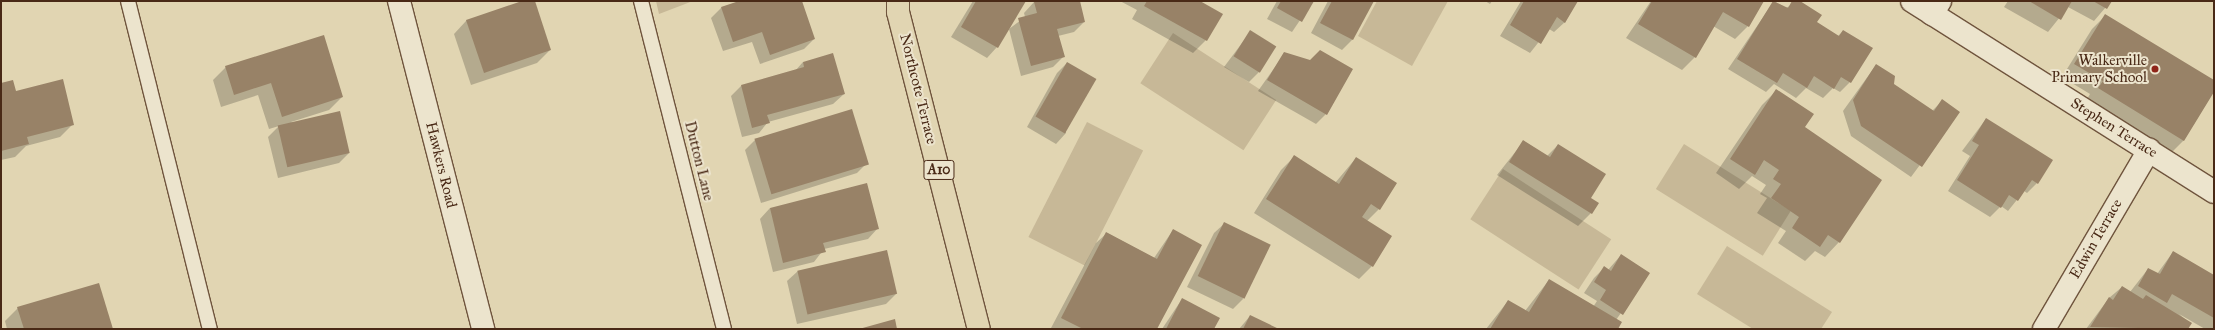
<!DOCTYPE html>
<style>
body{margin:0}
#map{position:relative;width:2215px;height:330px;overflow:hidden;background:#e1d5b2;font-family:"IM FELL Great Primer",serif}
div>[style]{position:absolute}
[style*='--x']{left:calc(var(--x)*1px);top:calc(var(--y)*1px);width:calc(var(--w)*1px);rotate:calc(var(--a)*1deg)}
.green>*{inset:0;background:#c7b897;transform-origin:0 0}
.shadow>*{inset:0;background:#0003}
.building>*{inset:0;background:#988267;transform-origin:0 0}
.roads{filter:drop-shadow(1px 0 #6f543d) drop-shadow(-1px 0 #6f543d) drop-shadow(0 1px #6f543d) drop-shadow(0 -1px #6f543d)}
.lane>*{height:14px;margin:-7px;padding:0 7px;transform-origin:7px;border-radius:7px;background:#ece4cd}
.street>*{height:22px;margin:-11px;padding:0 11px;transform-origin:11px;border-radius:11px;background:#ece4cd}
.secondary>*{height:22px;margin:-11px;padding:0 11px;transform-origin:11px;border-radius:11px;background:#ece4cd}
.highway>*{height:22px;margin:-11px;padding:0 11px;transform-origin:11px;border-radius:11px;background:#e1d5b2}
.dots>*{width:11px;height:11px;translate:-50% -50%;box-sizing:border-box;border:2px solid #ece4cd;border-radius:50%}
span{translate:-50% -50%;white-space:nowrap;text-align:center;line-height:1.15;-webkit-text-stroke:4px #ece4cd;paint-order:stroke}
.shield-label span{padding:1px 3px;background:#ece4cd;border:1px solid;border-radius:3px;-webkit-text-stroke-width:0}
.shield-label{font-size:14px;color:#492916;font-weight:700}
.poi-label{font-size:15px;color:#492916}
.right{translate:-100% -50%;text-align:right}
.street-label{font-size:15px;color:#492916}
.frame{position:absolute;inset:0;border:2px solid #492916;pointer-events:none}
</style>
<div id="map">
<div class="green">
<i style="clip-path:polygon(656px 1px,693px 1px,659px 14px)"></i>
<i style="clip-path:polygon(1377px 1px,1448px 1px,1412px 66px,1358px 36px)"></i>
<i style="left:1173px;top:33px;width:123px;height:60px;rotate:33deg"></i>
<i style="left:1087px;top:122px;width:63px;height:129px;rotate:27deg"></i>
<i style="left:1684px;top:144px;width:126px;height:53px;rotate:32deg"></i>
<i style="left:1503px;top:169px;width:129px;height:60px;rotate:33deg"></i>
<i style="clip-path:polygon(1727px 246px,1832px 312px,1821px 329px,1753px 329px,1697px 294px)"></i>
</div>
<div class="shadow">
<i style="clip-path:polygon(525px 1px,534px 1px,550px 50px,537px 63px,471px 85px,454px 34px,466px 21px)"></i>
<i style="clip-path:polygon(743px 1px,801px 1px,814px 39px,804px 49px,760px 64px,752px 42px,723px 51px,711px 18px,721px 8px)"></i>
<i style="clip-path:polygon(973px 1px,1025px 1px,997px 47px,987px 58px,951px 37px)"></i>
<i style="clip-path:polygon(1079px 1px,1084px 22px,1074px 32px,1058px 36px,1063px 57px,1053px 67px,1021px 76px,1009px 29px,1025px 17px,1024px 13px,1034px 2px)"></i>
<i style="clip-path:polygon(1120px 1px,1198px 1px,1221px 14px,1206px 40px,1193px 53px,1132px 19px,1137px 10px)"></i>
<i style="clip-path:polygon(1277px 1px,1313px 1px,1292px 32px,1267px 19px)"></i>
<i style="clip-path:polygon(1328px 1px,1372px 1px,1352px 40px,1342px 50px,1311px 33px)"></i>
<i style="clip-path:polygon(1485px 1px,1492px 1px,1490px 4px)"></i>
<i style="clip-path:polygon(1521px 1px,1577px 1px,1565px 22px,1554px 32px,1549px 29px,1530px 53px,1500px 36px)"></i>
<i style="clip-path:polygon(1651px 1px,1763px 1px,1748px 26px,1735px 39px,1713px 26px,1695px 57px,1682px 70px,1626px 38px)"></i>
<i style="clip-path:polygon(1774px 1px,1786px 8px,1798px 1px,1816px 23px,1838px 36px,1843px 31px,1850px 82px,1840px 92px,1833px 88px,1823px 98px,1806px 88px,1796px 98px,1774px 84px,1766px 92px,1728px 69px)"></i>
<i style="clip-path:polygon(2008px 1px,2111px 1px,2094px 21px,2068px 7px,2048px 32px,2004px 7px)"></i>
<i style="clip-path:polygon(2105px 16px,2214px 82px,2214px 91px,2184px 140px,2171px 153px,2086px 101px,2090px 94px,2062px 77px,2092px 29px)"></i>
<i style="clip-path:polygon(1251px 31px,1259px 72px,1249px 82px,1224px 67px)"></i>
<i style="clip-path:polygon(1285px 53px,1310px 61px,1326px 114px,1316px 124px,1258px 91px)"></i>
<i style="clip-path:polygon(803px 62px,844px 94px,833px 104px,768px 122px,759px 133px,742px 137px,731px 96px,741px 86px,795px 71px)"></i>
<i style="clip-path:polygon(1067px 63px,1066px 133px,1056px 144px,1027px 127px,1057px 73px)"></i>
<i style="clip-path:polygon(1876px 65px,1893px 85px,1932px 111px,1942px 101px,1959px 112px,1911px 177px,1851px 136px,1843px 111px)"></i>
<i style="clip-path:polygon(226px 67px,342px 97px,329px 110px,291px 122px,349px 153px,339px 163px,278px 178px,268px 137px,279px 126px,269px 129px,258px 95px,221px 107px,213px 80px)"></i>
<i style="clip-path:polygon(1px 84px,15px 92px,73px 124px,60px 137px,26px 146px,15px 157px,1px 160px)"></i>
<i style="clip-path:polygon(1776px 91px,1803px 128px,1881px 180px,1839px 242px,1825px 257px,1815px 251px,1805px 261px,1778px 243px,1786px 231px,1757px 213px,1767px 198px,1760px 194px,1766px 185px,1752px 176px,1739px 189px,1716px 173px,1762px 105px)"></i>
<i style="clip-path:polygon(1986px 119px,2037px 183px,2027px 193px,2024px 191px,2008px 211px,2001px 206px,1990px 217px,1948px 191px,1970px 156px,1962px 151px)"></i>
<i style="clip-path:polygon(755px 140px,867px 163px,857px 173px,761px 203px,745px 150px)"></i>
<i style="clip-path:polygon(1524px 141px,1547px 156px,1558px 145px,1589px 198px,1591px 213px,1578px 226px,1497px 175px)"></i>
<i style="clip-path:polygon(1294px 157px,1335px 183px,1356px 158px,1379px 209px,1367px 221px,1372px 266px,1359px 279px,1254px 213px,1281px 170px)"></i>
<i style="clip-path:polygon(770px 208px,878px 228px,868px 239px,824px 249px,814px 262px,773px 272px,760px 219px)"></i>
<i style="clip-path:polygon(1225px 223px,1243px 299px,1233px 309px,1187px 287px,1214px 233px)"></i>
<i style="clip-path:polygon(1173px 230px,1156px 329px,1051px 328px,1096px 243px,1107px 233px,1154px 258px)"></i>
<i style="clip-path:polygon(2173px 252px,2214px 276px,2214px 329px,2205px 329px,2179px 314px,2190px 323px,2187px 329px,2086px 329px,2109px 298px,2122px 287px,2130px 292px,2148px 269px,2157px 274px)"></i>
<i style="clip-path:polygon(1621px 255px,1649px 273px,1616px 320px,1617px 329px,1486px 329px,1508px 301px,1525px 311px,1549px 280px,1593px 307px,1597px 301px,1584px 293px,1594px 278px,1604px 268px,1608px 270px)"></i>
<i style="clip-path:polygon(798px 271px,896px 294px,886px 304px,797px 324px,787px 281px)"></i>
<i style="clip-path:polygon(1182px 299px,1213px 329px,1162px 329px)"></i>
<i style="clip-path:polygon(18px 308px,112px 329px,7px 329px,5px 321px)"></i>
<i style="clip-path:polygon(1250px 316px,1276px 329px,1239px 329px)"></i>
</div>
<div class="building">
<i style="clip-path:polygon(522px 1px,535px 1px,551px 50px,484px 73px,466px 20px)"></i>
<i style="clip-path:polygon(739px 1px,802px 1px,815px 39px,770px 55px,762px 32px,733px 42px,721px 7px)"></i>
<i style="clip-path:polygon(976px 1px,1026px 1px,998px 48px,961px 27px)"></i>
<i style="clip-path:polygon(1080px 1px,1085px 22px,1057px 29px,1065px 57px,1031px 66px,1018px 18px,1037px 13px,1034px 2px)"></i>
<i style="clip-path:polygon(1147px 1px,1200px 1px,1223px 14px,1207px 41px,1144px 6px)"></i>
<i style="clip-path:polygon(1281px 1px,1314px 1px,1302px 22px,1277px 8px)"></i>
<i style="clip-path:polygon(1332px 1px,1374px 1px,1353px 40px,1320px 23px)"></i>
<i style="clip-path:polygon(1524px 1px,1578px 1px,1565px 23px,1557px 17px,1541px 44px,1510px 25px)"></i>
<i style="clip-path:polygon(1652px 1px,1666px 2px,1764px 1px,1749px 27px,1723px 12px,1696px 58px,1638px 24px)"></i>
<i style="clip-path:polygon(1773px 1px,1788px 8px,1792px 1px,1800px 1px,1822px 15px,1817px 22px,1839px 36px,1843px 30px,1873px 48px,1851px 83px,1841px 77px,1834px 89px,1814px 76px,1807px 88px,1783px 73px,1777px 83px,1737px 59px)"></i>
<i style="clip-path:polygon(2029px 1px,2072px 1px,2061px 20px)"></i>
<i style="clip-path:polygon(2093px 1px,2112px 1px,2107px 9px)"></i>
<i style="clip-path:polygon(2105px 14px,2214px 80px,2214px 92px,2184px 141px,2098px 88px,2103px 81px,2074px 64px)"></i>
<i style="left:1250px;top:30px;width:31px;height:31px;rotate:32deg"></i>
<i style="clip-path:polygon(324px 35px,343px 97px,282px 117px,271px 83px,234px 95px,225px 66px)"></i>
<i style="clip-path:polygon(1320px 50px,1353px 69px,1327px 115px,1267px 80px,1284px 52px,1310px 60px)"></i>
<i style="clip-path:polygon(833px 53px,845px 94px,767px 115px,770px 123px,752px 128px,741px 85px,804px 67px,803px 62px)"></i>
<i style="left:1067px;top:62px;width:34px;height:63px;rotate:30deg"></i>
<i style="clip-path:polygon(1876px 64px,1895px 76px,1894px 84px,1934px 111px,1942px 99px,1960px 112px,1922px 167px,1861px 126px,1853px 100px)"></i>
<i style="clip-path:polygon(63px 79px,74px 125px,27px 137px,29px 144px,1px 151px,1px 83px,13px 80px,16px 91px)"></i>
<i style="clip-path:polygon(1776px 89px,1814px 114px,1805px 127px,1882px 180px,1840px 243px,1828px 235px,1820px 247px,1792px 228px,1799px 217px,1771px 198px,1781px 184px,1773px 179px,1779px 170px,1764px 160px,1755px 175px,1730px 159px)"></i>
<i style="left:852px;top:109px;width:58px;height:102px;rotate:73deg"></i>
<i style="left:340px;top:111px;width:43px;height:64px;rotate:77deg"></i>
<i style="clip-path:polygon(1986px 118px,2053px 160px,2038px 184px,2032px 180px,2018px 201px,2009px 195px,2001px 208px,1957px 180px,1979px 145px,1972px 141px)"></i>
<i style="clip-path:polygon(1523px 140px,1550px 157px,1558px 144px,1606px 174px,1591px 198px,1599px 203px,1592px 214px,1509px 162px)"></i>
<i style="clip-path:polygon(1294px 155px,1339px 184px,1356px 157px,1397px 183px,1380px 210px,1371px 204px,1362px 217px,1392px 236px,1373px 267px,1266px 199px)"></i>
<i style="clip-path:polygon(867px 183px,879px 229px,823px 243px,826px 252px,783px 263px,770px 208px)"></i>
<i style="left:1224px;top:222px;width:52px;height:60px;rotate:26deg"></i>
<i style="clip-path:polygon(1173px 229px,1202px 245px,1157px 329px,1083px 329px,1061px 318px,1106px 232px,1157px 259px)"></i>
<i style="left:887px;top:250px;width:45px;height:92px;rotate:77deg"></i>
<i style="clip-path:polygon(2173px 251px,2214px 275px,2214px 318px,2172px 294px,2167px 303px,2138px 286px,2148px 268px,2160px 274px)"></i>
<i style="clip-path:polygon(1621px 254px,1650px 273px,1623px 315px,1600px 300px,1606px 290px,1594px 282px,1604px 266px,1611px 271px)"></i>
<i style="clip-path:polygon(1549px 279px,1622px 322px,1618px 329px,1490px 329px,1508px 300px,1529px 312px)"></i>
<i style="clip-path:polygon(99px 283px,113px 329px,24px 329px,17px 307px)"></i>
<i style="clip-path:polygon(2122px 286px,2143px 299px,2146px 295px,2192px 323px,2188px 329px,2090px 327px,2109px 297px,2113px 300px)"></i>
<i style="clip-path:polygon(1182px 298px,1220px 318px,1214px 329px,1166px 329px)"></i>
<i style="clip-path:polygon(1250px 315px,1279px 329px,1243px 329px)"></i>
<i style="clip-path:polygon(895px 319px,897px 329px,859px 329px)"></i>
</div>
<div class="roads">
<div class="lane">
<i style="--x:128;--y:1;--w:338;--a:76"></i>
<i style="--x:641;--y:1;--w:338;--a:75.8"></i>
</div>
<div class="street">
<i style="--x:399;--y:1;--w:339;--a:75.6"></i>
<i style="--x:1932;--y:14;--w:15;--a:-58"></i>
<i style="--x:2044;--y:329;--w:208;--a:-59.6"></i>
</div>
<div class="secondary">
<i style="--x:1912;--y:1;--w:357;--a:32.3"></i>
</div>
<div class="highway">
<i style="--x:898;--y:1;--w:11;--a:90"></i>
<i style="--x:898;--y:12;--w:327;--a:75.7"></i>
</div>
</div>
<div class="dots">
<i style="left:2155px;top:69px;background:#8f2418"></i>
</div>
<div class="shield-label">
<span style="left:939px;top:170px">A10</span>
</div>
<div class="poi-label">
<span class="right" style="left:2147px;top:69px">Walkerville<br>Primary School</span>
</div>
<div class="street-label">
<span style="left:918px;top:89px;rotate:76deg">Northcote Terrace</span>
<span style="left:2114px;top:128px;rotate:32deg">Stephen Terrace</span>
<span style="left:699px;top:161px;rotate:76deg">Dutton Lane</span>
<span style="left:441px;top:165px;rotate:76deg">Hawkers Road</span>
<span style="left:2096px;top:239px;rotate:-60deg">Edwin Terrace</span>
</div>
<div class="frame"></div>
</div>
